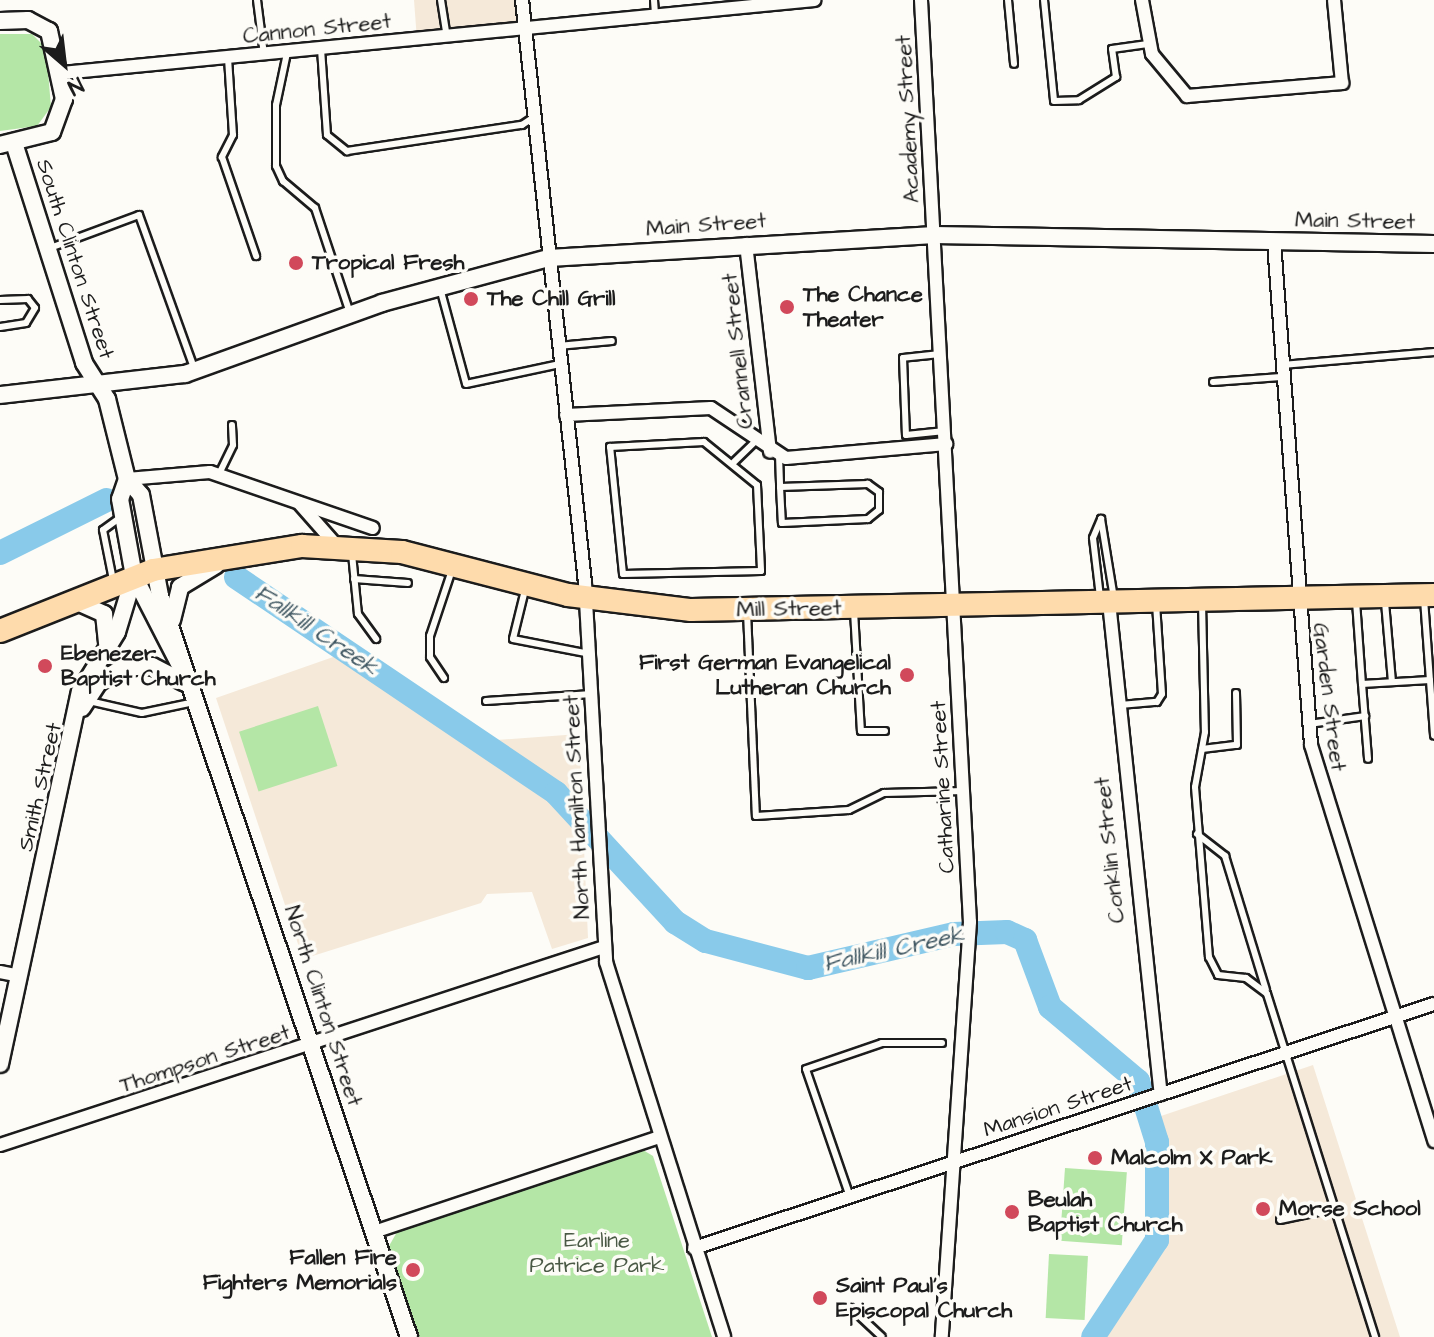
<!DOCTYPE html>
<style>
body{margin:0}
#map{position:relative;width:1434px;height:1337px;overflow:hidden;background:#fdfcf7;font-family:"Architects Daughter",sans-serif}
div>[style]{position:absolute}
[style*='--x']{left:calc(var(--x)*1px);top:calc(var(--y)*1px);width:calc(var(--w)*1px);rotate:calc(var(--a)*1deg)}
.built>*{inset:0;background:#f5e9d9}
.green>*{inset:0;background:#b4e6a6;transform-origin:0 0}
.river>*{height:24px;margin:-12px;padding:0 12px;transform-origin:12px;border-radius:12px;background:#89caea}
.roads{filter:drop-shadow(2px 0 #1c1c1c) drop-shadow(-2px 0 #1c1c1c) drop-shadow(0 2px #1c1c1c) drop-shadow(0 -2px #1c1c1c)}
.service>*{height:6px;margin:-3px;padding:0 3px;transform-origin:3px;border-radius:3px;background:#fdfcf7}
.minor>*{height:12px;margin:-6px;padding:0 6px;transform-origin:6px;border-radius:6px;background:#fdfcf7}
.tertiary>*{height:16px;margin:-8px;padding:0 8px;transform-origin:8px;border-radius:8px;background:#fdfcf7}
.trunk>*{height:22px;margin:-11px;padding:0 11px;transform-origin:11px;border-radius:11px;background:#fedbac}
.dots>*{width:22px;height:22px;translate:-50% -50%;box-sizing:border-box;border:4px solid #fdfcf7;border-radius:50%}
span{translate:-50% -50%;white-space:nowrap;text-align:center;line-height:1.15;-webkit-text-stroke:7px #fdfcf7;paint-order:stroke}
.street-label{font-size:22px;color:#1c1c1c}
.poi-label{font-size:22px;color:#1c1c1c;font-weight:700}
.left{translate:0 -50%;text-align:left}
.right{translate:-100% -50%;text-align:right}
.park-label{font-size:22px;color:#4a5945}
.water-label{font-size:24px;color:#425964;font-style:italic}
.north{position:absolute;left:24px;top:24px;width:80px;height:80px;-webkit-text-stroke:6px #fdfcf7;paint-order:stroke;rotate:152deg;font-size:22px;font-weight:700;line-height:32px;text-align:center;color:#1c1c1c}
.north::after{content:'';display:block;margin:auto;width:28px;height:36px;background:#1c1c1c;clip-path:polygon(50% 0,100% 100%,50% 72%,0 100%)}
</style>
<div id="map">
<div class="built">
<i style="clip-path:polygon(414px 0,522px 0,525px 29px,417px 40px)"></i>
<i style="clip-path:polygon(336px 656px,469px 742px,579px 734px,588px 938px,552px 949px,532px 892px,487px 894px,481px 903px,303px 959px,216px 698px)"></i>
<i style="clip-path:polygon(1313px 1065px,1400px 1337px,1099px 1337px,1163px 1243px,1168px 1168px,1161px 1116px)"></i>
</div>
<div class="green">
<i style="clip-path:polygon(0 34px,32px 34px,46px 48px,51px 107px,37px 126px,0 131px)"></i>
<i style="left:318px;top:706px;width:63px;height:83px;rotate:72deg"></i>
<i style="clip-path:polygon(643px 1150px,653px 1156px,712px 1337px,418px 1337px,389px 1246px,397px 1232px)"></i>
<i style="left:1065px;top:1168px;width:62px;height:73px;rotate:4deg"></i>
<i style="left:1049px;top:1254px;width:39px;height:64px;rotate:3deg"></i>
</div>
<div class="river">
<i style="--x:0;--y:553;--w:119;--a:-26.4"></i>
<i style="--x:236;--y:577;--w:386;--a:34"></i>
<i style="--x:556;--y:793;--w:176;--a:47.3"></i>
<i style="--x:675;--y:922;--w:36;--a:32"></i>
<i style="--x:706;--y:941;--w:106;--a:14.8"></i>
<i style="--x:808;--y:968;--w:150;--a:-13.1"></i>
<i style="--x:954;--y:934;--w:53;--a:-2.2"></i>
<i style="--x:1007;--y:932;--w:20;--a:24"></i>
<i style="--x:1025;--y:940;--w:72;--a:69.5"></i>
<i style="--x:1050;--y:1007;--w:115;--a:40.1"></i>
<i style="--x:1138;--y:1081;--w:64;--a:72.7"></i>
<i style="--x:1157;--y:1142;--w:98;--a:90"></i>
<i style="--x:1157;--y:1240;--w:116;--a:123.4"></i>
</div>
<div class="roads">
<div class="service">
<i style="--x:257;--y:0;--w:55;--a:82.7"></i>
<i style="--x:441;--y:0;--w:37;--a:81"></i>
<i style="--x:654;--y:0;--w:15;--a:86"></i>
<i style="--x:1008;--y:0;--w:64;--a:84.6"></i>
<i style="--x:1044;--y:0;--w:101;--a:84.3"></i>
<i style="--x:1054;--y:101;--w:25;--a:-2"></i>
<i style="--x:1079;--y:100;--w:44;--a:-31.9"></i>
<i style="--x:1116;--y:77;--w:28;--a:-98"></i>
<i style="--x:1112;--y:49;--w:36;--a:-8"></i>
<i style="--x:321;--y:49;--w:86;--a:86"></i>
<i style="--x:327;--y:135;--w:26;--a:39"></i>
<i style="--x:347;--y:151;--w:177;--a:-8.5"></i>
<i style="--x:522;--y:125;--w:14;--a:-34"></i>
<i style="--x:287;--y:53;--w:53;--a:101.9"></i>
<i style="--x:276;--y:105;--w:61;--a:90"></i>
<i style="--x:276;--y:166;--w:17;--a:65"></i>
<i style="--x:283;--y:181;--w:42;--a:40.2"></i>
<i style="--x:315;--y:208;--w:111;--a:71.6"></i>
<i style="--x:228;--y:58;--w:77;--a:86.3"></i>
<i style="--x:233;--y:135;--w:25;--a:117"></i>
<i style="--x:222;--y:157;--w:105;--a:71"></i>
<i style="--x:50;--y:248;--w:95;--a:-20.3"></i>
<i style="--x:139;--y:215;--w:163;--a:70.2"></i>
<i style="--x:440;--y:288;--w:99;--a:74.8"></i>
<i style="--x:466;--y:384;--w:96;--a:-12"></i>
<i style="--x:0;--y:300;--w:28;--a:-2"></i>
<i style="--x:28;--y:299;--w:11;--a:52"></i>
<i style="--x:35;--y:308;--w:17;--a:121"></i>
<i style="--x:26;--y:323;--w:26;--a:171"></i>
<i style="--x:558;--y:346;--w:54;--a:-5.3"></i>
<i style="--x:940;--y:354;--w:37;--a:174"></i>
<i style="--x:903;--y:358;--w:77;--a:87.8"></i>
<i style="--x:906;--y:435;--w:39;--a:-6"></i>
<i style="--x:1282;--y:365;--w:153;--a:-4.9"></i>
<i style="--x:1213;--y:382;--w:68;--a:-4.2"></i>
<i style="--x:704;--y:442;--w:68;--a:39.1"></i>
<i style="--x:757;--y:485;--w:86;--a:87.3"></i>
<i style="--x:761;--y:571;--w:138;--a:178.8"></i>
<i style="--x:623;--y:574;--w:128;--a:-95.8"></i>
<i style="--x:610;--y:447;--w:94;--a:-3"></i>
<i style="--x:779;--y:455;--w:32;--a:88"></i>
<i style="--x:780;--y:487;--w:36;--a:87"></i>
<i style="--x:782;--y:523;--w:86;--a:-2.7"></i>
<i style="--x:868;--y:519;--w:14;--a:-39"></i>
<i style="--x:879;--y:510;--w:18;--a:-90"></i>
<i style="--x:879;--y:492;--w:14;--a:-144"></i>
<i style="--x:868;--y:484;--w:88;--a:178"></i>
<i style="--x:734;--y:462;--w:30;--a:-44"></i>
<i style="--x:219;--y:474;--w:32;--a:-64"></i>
<i style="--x:233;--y:445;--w:20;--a:-93"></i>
<i style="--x:352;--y:554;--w:60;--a:84.3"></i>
<i style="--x:358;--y:614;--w:31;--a:54"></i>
<i style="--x:354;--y:579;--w:54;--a:4.2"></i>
<i style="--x:113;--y:580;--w:51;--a:-101.3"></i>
<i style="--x:103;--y:530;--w:24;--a:-36"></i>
<i style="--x:525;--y:590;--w:50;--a:103.8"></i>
<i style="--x:513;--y:639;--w:78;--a:11"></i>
<i style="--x:1100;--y:597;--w:59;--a:-96.8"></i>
<i style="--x:1093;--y:538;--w:21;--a:-67"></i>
<i style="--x:1101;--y:519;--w:80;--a:80.7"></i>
<i style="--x:1424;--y:599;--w:137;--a:85.8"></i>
<i style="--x:1356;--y:601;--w:83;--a:85.9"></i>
<i style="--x:1362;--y:684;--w:68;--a:-3.4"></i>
<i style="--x:1385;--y:602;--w:80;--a:85"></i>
<i style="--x:1202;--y:603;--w:129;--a:88.7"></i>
<i style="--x:1205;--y:732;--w:56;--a:100.3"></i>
<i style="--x:1195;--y:787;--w:171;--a:85.3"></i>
<i style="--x:1209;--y:957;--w:20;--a:63"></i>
<i style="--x:1218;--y:975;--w:28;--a:6"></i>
<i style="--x:1246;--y:978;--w:26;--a:37"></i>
<i style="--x:1267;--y:994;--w:360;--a:72.5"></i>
<i style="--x:854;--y:611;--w:120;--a:86.7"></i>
<i style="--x:861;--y:731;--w:24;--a:0"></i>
<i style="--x:747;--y:612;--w:204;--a:87.5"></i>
<i style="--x:756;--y:816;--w:93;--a:-3.7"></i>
<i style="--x:849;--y:810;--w:39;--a:-26"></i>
<i style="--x:884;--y:793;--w:80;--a:-1.4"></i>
<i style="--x:444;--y:678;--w:25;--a:-124"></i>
<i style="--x:430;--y:657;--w:21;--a:-90"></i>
<i style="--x:430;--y:636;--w:70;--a:-71.6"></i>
<i style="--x:1362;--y:684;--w:75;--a:85.4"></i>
<i style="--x:89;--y:701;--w:54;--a:12.8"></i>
<i style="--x:142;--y:713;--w:53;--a:-11.9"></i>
<i style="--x:486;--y:701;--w:106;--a:-3.8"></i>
<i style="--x:1120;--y:705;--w:37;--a:-5"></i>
<i style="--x:1157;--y:702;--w:9;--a:-58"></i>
<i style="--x:1162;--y:694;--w:90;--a:-93.8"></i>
<i style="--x:1309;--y:724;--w:57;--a:-8.1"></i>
<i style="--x:1202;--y:749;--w:35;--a:-7"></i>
<i style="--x:1237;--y:745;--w:52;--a:-91.1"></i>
<i style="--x:1197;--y:834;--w:36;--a:38"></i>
<i style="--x:1225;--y:856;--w:140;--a:73"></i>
<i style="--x:850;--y:1197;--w:135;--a:-109"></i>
<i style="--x:806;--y:1069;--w:80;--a:-18.9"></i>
<i style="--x:882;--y:1043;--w:60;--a:0"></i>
<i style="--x:1280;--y:1220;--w:53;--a:-11.9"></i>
<i style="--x:851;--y:1308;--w:42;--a:43.1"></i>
</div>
<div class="minor">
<i style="--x:522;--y:0;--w:586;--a:83.83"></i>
<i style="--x:585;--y:583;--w:380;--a:86.8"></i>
<i style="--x:606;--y:962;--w:393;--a:72.5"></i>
<i style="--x:921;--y:0;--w:923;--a:86.96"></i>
<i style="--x:970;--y:922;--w:416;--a:93.9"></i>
<i style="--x:1142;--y:0;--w:55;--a:79.5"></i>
<i style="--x:1152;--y:54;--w:55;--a:50.2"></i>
<i style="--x:1187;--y:96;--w:156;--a:-4.8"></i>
<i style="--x:1342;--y:83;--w:83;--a:-95.5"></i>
<i style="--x:62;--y:73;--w:756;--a:-5.54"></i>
<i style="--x:1274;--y:242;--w:504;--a:85.79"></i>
<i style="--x:1311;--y:745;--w:415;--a:72.7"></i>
<i style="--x:746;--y:244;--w:209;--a:83.4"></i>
<i style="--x:566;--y:415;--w:145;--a:-2.8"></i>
<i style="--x:711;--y:408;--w:90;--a:33.7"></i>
<i style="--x:786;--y:458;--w:161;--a:-5"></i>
<i style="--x:127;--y:479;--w:83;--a:-4.8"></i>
<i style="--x:210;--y:472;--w:172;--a:19"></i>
<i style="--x:299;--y:503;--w:56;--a:48.6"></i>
<i style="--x:1109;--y:602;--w:495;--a:84"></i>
<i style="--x:0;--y:972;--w:20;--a:11"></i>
<i style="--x:0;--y:1145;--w:636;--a:-18.15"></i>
<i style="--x:374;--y:1232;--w:300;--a:-18.4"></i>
<i style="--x:694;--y:1248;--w:779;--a:-18.25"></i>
</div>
<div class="tertiary">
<i style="--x:0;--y:21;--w:28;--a:-2"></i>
<i style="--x:28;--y:20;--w:24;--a:28"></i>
<i style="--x:49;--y:31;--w:70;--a:77.6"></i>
<i style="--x:64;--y:99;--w:35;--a:110"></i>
<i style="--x:52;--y:132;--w:54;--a:166"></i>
<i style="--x:14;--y:143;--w:231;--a:72.3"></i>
<i style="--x:84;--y:363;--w:43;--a:57.4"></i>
<i style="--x:107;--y:399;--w:82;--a:76"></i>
<i style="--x:127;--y:479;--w:21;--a:49"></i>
<i style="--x:141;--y:495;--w:103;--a:79.3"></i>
<i style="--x:160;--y:596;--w:782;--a:71.43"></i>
<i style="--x:0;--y:395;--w:186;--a:-6.5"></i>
<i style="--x:185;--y:374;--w:209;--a:-19.8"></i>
<i style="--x:382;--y:303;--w:173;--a:-15.1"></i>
<i style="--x:549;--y:258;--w:386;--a:-3.4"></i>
<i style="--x:934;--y:235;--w:500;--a:1.03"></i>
<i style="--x:127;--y:479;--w:21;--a:109"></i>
<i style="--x:120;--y:499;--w:78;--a:79.7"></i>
<i style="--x:134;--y:576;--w:123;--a:62.8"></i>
<i style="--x:75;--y:601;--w:32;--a:24"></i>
<i style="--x:104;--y:614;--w:30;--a:84"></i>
<i style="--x:172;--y:620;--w:34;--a:-76"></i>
<i style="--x:180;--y:587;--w:42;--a:-31.4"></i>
<i style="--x:82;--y:708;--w:30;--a:-57"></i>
<i style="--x:98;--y:683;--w:28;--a:-32"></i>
<i style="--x:122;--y:668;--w:30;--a:-4"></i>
<i style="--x:152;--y:666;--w:36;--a:27"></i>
<i style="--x:0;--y:1064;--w:381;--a:-77.9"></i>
<i style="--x:80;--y:692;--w:70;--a:-58.3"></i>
<i style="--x:117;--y:632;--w:59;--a:-73.1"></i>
</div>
<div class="trunk">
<i style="--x:0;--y:631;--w:165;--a:-21.7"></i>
<i style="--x:153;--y:570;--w:151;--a:-9.2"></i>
<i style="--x:302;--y:546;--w:100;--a:3.4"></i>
<i style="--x:402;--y:552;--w:171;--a:14.5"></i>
<i style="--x:568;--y:595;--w:124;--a:7"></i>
<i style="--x:691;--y:610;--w:743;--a:-1.16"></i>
</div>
</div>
<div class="dots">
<i style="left:296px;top:263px;background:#d1495b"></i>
<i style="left:471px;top:299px;background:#d1495b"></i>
<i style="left:787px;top:307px;background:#d1495b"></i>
<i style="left:45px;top:666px;background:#d1495b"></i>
<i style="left:907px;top:675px;background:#d1495b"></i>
<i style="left:1095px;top:1158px;background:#d1495b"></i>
<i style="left:1263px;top:1209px;background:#d1495b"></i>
<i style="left:1012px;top:1212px;background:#d1495b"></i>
<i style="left:413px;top:1270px;background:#d1495b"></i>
<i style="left:820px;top:1298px;background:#d1495b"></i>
</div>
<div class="street-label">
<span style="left:317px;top:29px;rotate:-6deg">Cannon Street</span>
<span style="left:908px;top:119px;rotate:-93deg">Academy Street</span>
<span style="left:1355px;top:221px;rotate:1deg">Main Street</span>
<span style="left:706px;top:225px;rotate:-4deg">Main Street</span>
<span style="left:75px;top:259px;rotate:72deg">South Clinton Street</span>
<span style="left:738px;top:351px;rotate:-96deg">Crannell Street</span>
<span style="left:789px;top:609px;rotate:-1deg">Mill Street</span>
<span style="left:1329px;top:697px;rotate:83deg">Garden Street</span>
<span style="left:40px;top:787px;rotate:-77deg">Smith Street</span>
<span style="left:943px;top:787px;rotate:-93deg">Catharine Street</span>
<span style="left:577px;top:807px;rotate:-93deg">North Hamilton Street</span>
<span style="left:1110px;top:850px;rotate:-96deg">Conklin Street</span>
<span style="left:323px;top:1006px;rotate:72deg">North Clinton Street</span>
<span style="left:205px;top:1059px;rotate:-18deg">Thompson Street</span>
<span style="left:1058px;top:1107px;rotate:-18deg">Mansion Street</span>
</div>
<div class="poi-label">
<span class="left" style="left:312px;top:263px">Tropical Fresh</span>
<span class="left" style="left:803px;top:307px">The Chance<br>Theater</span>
<span class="left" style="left:487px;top:299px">The Chill Grill</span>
<span class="left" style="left:61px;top:666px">Ebenezer<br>Baptist Church</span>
<span class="right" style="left:891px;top:675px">First German Evangelical<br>Lutheran Church</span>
<span class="left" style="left:1111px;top:1158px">Malcolm X Park</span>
<span class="left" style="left:1028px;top:1212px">Beulah<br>Baptist Church</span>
<span class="left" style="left:1279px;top:1209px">Morse School</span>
<span class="right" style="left:397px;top:1270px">Fallen Fire<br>Fighters Memorials</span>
<span class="left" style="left:836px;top:1298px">Saint Paul's<br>Episcopal Church</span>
</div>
<div class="park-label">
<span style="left:597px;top:1253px">Earline<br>Patrice Park</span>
</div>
<div class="water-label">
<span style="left:316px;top:631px;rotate:34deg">Fallkill Creek</span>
<span style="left:894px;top:950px;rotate:-12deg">Fallkill Creek</span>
</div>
<div class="north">N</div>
</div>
